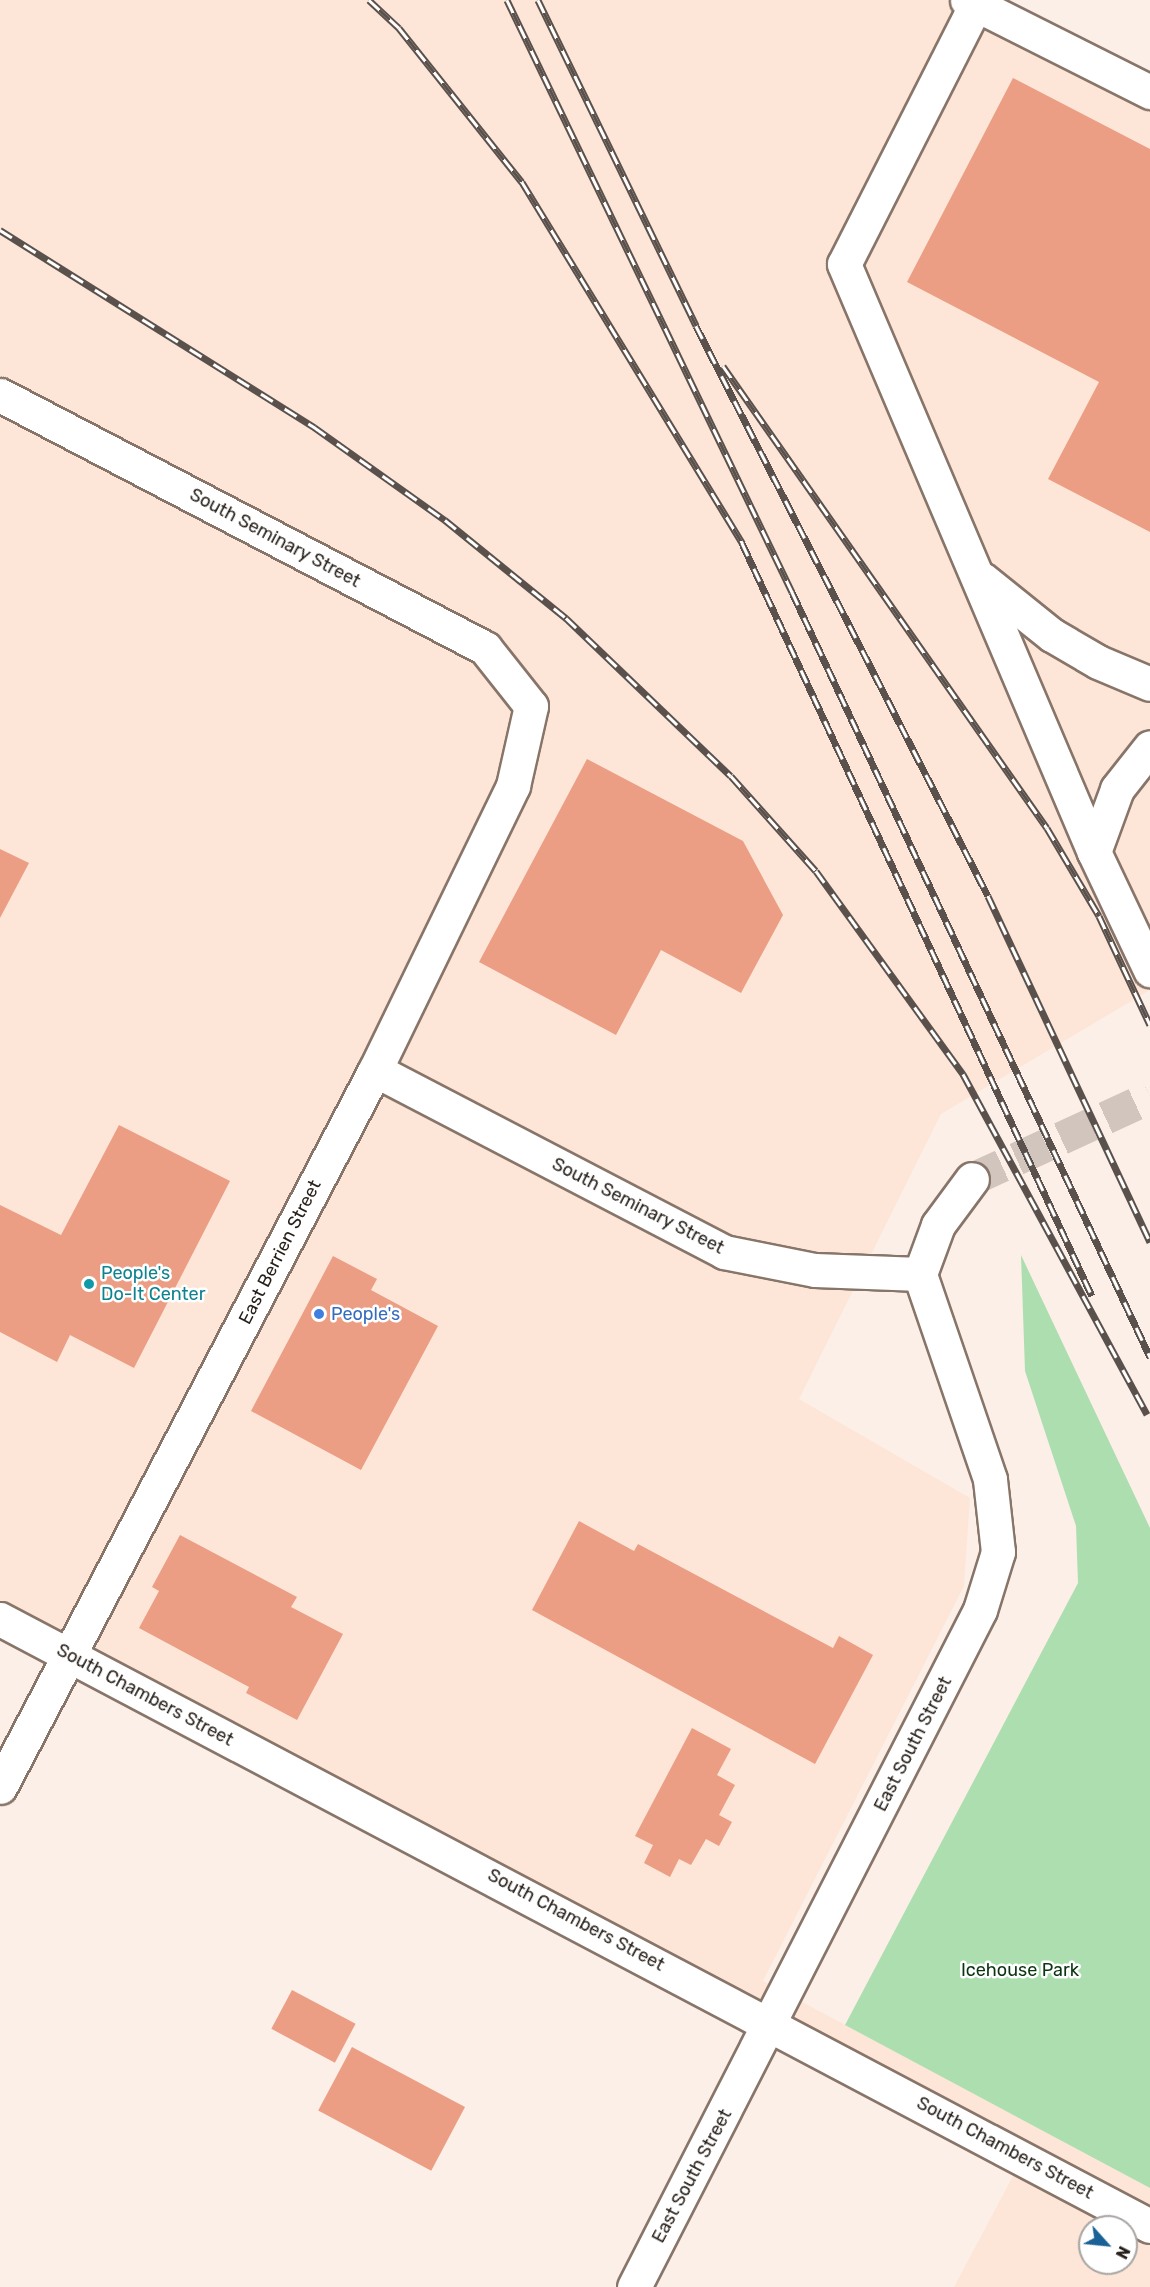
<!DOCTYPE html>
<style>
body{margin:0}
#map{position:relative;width:1150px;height:2287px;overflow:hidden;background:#fcefe7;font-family:Rubik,sans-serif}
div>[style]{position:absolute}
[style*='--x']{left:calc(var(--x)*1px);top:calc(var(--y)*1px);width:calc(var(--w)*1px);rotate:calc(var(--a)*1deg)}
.built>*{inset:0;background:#fde6d7}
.green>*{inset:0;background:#addeaf}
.building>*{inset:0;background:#eb9e84;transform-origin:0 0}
.minor-tunnel>*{height:33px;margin-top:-16.5px;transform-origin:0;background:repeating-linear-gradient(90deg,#d1c5be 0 33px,transparent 0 49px)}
.roads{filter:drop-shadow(2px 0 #887569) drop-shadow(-2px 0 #887569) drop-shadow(0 2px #887569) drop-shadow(0 -2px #887569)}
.minor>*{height:33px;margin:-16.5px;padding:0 16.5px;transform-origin:16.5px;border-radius:16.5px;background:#fff}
.rail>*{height:7px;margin-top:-3.5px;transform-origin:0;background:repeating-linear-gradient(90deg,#fff 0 14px,#5a514c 0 28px);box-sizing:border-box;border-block:2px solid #5a514c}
.dots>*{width:16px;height:16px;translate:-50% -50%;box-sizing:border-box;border:3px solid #fff;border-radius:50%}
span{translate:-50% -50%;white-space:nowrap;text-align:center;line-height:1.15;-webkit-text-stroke:5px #fff;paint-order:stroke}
.street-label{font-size:18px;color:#251e19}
.culture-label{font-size:18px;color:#0d838f}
.left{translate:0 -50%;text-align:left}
.shop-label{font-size:18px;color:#366cbe}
.park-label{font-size:18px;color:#0b3511}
.north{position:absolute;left:1078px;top:2215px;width:60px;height:60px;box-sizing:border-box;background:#fff;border:2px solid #a8a5a3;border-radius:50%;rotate:117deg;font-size:16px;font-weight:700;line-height:24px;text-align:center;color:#251e19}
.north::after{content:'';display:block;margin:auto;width:21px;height:27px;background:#1a6296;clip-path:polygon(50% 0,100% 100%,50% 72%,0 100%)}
</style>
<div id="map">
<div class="built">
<i style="clip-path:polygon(evenodd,0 0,967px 0,1150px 92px,1150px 990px,941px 1114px,799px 1399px,970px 1498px,964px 1586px,763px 1981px,1150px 2188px,1150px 2287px,954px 2287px,1022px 2159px,0 1619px,0 0,1090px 2227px,1126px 2227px,1126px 2263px,1090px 2263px,1090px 2227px)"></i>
</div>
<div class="green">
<i style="clip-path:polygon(1021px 1255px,1150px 1528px,1150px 2188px,845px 2025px,1078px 1583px,1076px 1526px,1025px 1371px)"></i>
</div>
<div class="building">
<i style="clip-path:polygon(1013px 78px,1150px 149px,1150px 532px,1048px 479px,1099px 382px,907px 282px)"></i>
<i style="clip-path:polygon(587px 759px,743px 841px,783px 915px,741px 993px,661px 950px,616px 1035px,479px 962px)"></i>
<i style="clip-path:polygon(0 849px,29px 863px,0 918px)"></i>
<i style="clip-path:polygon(119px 1125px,230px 1181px,134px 1368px,70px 1335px,57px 1362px,0 1332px,0 1205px,61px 1235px)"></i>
<i style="clip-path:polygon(333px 1256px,377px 1279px,371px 1290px,438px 1326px,361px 1470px,251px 1411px)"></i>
<i style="clip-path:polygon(579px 1521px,634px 1551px,638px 1544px,833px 1648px,839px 1636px,873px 1655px,815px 1764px,532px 1610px)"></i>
<i style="clip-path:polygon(180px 1535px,297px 1597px,291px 1607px,343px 1634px,297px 1720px,246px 1693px,249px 1687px,139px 1628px,159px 1591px,152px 1587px)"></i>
<i style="clip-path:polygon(692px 1728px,731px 1749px,717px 1775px,735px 1785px,719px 1815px,732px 1822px,719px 1846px,706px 1839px,691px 1865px,679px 1859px,670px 1877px,644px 1863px,653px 1845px,635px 1836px)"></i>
<i style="left:292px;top:1990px;width:72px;height:44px;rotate:28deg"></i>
<i style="left:352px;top:2047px;width:128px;height:72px;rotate:28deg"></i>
</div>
<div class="minor-tunnel">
<i style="--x:972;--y:1179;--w:196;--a:-24.7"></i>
</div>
<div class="roads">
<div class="minor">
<i style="--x:967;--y:0;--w:205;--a:26.7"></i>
<i style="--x:975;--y:6;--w:289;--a:116.9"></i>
<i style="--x:844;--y:264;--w:639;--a:66.97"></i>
<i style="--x:1094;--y:852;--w:131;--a:64.6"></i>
<i style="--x:0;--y:395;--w:547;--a:27.55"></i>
<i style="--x:485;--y:648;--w:74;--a:51.6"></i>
<i style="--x:531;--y:706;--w:82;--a:102.7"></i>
<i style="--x:513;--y:786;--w:316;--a:115.9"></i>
<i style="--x:375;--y:1070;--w:809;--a:117.61"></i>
<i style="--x:982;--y:579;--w:90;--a:38.7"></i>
<i style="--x:1052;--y:635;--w:53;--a:30.4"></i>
<i style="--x:1098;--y:662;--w:56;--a:22.9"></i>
<i style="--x:1094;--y:852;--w:67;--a:-69.9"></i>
<i style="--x:1117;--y:789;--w:53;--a:-51.8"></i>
<i style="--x:375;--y:1070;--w:394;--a:27.5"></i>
<i style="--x:724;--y:1252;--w:93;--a:11.2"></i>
<i style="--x:815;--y:1270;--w:105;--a:2.2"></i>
<i style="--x:0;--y:1619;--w:1300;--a:27.83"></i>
<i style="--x:634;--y:2287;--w:760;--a:-62.93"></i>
<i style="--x:980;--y:1610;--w:61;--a:-72.8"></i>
<i style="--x:998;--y:1552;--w:73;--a:-96.3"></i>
<i style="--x:990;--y:1479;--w:217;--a:-108.9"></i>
<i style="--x:920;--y:1274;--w:52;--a:-69.8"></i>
<i style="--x:938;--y:1225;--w:57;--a:-53.5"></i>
</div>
</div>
<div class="rail">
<i style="--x:369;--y:0;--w:41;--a:43"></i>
<i style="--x:399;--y:28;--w:197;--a:51.4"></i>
<i style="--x:522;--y:182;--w:423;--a:58.6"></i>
<i style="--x:742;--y:543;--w:830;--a:65.07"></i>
<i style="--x:507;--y:0;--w:657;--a:64.29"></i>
<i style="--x:792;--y:592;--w:845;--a:64.92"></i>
<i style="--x:538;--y:0;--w:362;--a:64.1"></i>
<i style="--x:696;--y:326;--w:640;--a:62.87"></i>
<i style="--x:988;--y:896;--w:382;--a:64.9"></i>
<i style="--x:0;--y:230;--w:371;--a:32.1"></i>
<i style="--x:314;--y:427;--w:161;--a:35.4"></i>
<i style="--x:445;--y:520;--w:156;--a:39"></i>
<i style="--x:566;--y:618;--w:228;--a:43.8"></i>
<i style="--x:731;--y:776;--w:127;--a:48.2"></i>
<i style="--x:816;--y:871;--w:251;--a:54.1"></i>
<i style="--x:963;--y:1074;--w:387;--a:61.6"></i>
<i style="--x:723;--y:366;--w:564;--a:54.96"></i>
<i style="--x:1047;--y:828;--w:102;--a:59.4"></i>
<i style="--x:1099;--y:916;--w:120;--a:64.9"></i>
</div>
<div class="dots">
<i style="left:89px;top:1284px;background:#0f9aa8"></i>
<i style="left:319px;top:1314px;background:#3f7fe0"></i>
</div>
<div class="street-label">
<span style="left:275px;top:538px;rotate:28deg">South Seminary Street</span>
<span style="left:638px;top:1206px;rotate:27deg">South Seminary Street</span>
<span style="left:280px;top:1252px;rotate:-63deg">East Berrien Street</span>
<span style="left:145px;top:1695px;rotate:28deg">South Chambers Street</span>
<span style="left:913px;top:1744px;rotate:-63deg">East South Street</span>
<span style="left:576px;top:1920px;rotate:28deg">South Chambers Street</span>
<span style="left:1005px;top:2148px;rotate:28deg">South Chambers Street</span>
<span style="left:692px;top:2176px;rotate:-62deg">East South Street</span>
</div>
<div class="culture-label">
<span class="left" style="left:101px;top:1284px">People's<br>Do-It Center</span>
</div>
<div class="shop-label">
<span class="left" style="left:331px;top:1314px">People's</span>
</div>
<div class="park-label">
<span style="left:1020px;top:1970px">Icehouse Park</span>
</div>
<div class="north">N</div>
</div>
